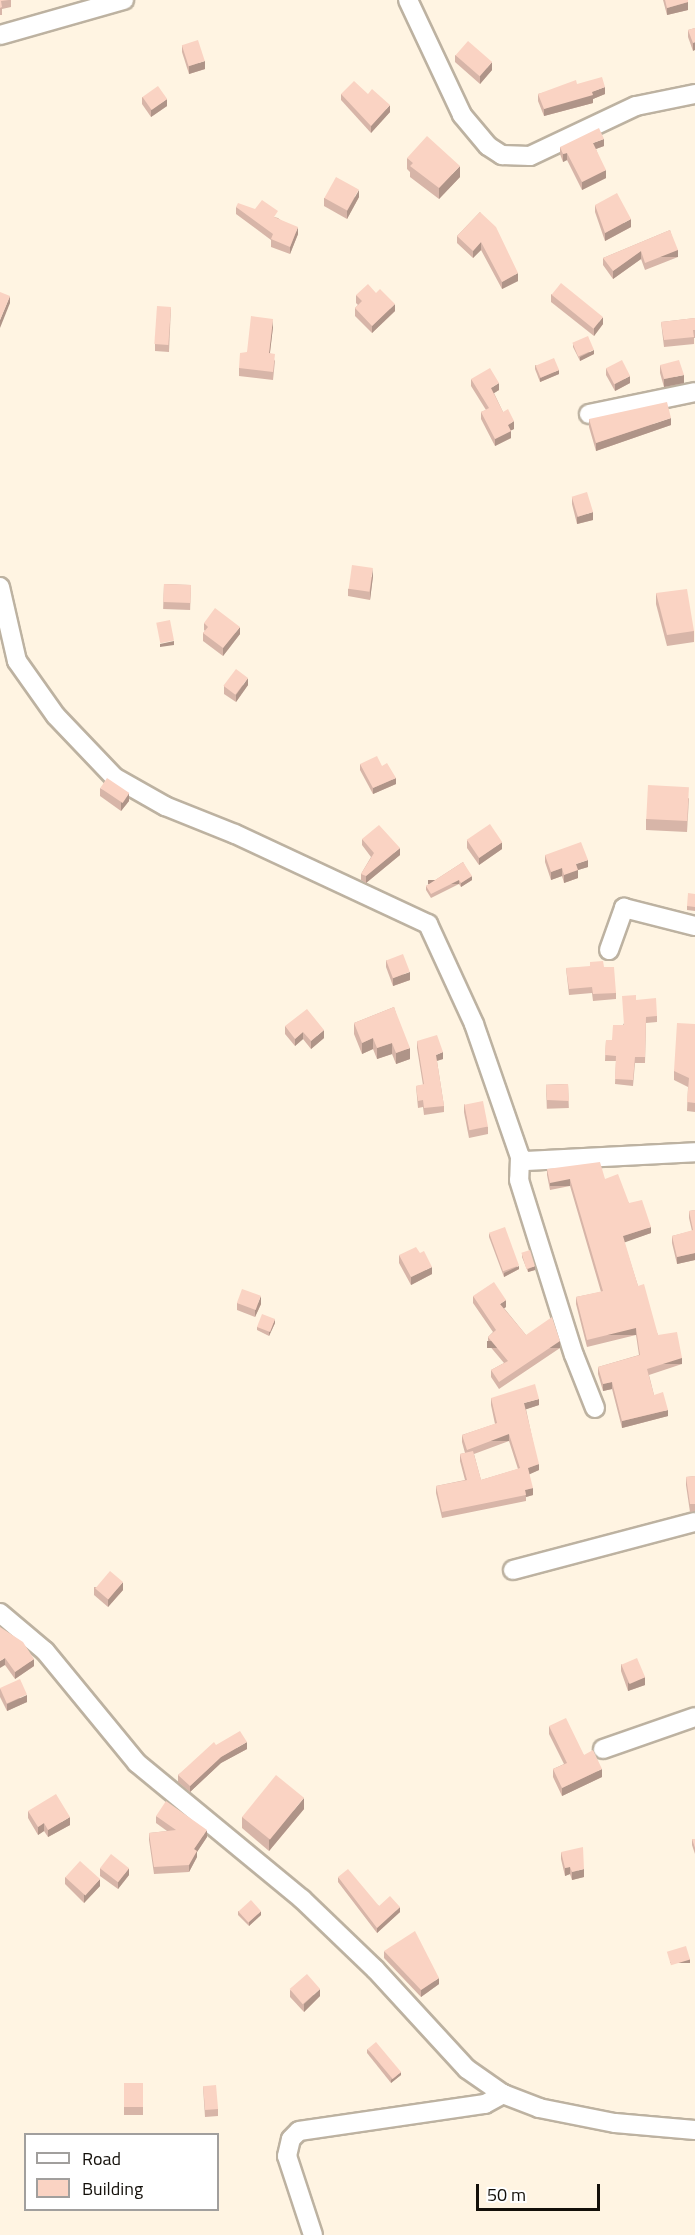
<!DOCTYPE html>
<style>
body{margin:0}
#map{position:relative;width:695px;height:2235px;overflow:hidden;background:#fff4e2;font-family:"Titillium Web",sans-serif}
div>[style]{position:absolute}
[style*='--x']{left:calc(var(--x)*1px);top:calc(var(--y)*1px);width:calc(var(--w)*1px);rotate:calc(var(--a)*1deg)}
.roads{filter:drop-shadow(2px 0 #bdb2a1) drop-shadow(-2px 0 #bdb2a1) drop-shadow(0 2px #bdb2a1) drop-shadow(0 -2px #bdb2a1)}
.minor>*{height:18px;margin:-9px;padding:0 9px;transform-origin:9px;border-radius:9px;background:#fff}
.wall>*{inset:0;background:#d7b5a8;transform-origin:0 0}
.shaded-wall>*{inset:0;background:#af9488;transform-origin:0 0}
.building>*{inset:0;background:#fad3c3;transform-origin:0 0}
span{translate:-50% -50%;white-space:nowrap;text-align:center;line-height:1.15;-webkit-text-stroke:4.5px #fff;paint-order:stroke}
.legend{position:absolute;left:24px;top:2133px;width:195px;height:78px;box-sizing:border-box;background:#fff;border:2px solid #a19f9d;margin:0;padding:8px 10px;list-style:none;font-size:18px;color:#130f09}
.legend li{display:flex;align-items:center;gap:12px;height:30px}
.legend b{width:30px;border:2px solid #a19f9d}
.scale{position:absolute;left:476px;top:2184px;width:124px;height:27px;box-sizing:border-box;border:3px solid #130f09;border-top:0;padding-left:8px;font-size:18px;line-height:21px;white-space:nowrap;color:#130f09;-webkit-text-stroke:4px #fff;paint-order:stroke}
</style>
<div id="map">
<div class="roads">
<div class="minor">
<i style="--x:408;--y:0;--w:127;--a:64.8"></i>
<i style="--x:462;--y:115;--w:40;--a:50"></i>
<i style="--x:488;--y:146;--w:17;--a:33"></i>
<i style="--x:502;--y:155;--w:28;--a:2"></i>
<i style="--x:530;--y:156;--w:117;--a:-25.3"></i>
<i style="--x:636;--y:106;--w:60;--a:-11.5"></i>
<i style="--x:0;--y:35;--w:129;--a:-15.8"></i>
<i style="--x:589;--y:414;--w:108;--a:-11.7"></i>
<i style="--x:0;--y:587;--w:76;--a:77.1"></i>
<i style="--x:17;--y:661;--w:67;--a:54.7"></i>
<i style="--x:56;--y:716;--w:84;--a:46.4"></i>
<i style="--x:114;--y:777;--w:59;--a:29.6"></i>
<i style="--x:165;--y:806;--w:75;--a:21.8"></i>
<i style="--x:235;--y:834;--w:213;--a:25"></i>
<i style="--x:428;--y:924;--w:110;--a:65.3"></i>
<i style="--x:474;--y:1024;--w:141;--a:70.9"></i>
<i style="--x:520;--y:1157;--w:7;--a:34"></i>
<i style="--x:526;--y:1161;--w:169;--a:-3"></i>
<i style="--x:609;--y:950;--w:45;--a:-70.3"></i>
<i style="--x:624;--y:908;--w:73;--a:14.2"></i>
<i style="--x:520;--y:1157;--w:23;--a:92"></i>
<i style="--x:519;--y:1180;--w:183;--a:72.6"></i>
<i style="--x:574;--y:1355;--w:57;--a:68.4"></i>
<i style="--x:513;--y:1570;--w:188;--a:-14.8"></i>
<i style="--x:0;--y:1613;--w:59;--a:40.2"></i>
<i style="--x:45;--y:1651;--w:145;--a:50.6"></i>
<i style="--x:137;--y:1763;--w:214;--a:39.5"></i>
<i style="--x:302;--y:1899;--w:101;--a:43.8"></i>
<i style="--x:375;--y:1969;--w:136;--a:47.4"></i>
<i style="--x:467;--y:2069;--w:44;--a:34.8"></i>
<i style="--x:503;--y:2094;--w:39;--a:21"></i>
<i style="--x:539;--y:2108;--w:77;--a:11.2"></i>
<i style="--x:615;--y:2123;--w:80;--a:5"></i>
<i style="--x:603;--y:1749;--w:97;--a:-19.2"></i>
<i style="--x:313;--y:2235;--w:83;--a:-108.2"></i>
<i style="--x:287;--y:2156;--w:17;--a:-77"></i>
<i style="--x:291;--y:2139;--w:11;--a:-45"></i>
<i style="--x:299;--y:2131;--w:188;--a:-8.3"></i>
<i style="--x:485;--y:2104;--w:21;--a:-29"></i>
</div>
</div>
<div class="wall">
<i style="clip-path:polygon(0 0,11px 0,11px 7px,2px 9px,2px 15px,0 15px)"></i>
<i style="clip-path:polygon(663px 0,688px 0,688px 10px,667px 15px)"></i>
<i style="clip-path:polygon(695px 28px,693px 51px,688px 37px,688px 30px)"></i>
<i style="clip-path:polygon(182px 45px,205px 69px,189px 74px,182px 52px)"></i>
<i style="clip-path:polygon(455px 55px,492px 70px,480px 84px,455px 62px)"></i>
<i style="clip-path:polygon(577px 84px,605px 94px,593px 99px,593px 103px,544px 116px,538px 101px,538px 94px)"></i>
<i style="clip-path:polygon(341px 94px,368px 94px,390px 112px,371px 133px,341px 100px)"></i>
<i style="clip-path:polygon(142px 97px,167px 106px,151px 117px,142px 104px)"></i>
<i style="clip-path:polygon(604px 146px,596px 149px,606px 178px,582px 190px,567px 160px,563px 162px,560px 154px,560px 147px)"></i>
<i style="clip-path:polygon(407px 158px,460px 177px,439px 199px,410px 177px,410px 172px,407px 169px)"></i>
<i style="clip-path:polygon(359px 197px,347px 219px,324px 206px,324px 198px)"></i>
<i style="clip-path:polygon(595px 205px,631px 227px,605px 241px,595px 212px)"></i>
<i style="clip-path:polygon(236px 207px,278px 218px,298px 234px,290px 254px,271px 247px,271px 240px,236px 214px)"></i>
<i style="clip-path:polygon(480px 212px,518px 281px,502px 289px,481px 250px,473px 258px,457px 243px,457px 236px)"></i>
<i style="clip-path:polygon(670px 230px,678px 257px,645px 270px,641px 259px,613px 279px,603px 265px,603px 258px)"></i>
<i style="clip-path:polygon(551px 294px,603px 324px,594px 336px,551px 302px)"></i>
<i style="clip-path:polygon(356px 295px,395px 311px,372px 333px,355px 316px,355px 308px,358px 305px,356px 303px)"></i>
<i style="clip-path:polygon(171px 307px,169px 352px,155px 351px,155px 344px)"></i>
<i style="clip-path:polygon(695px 318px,695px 338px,694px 338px,694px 344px,664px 347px,661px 322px)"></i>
<i style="clip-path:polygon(273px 327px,270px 353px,275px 361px,273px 380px,239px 376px,239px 368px,247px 352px)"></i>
<i style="clip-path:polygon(573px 344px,594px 354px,580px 361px,573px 347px)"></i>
<i style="clip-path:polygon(535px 365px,559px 374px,540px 382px,535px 369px)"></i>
<i style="clip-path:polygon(660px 365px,684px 383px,664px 387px,660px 373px)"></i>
<i style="clip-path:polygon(606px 368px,630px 383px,615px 391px,606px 375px)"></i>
<i style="clip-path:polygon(471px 379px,499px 390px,494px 393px,503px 412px,514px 429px,511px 430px,511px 438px,495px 446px,481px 419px,481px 412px,486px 410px,471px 386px)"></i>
<i style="clip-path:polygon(589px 419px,671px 425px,596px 451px,589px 427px)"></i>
<i style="clip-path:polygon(572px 497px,593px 520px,577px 524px,572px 504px)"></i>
<i style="clip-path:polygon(373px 576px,370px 600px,348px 596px,348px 589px)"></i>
<i style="left:164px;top:584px;width:27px;height:25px;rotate:2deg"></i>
<i style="clip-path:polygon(656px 593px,694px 631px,694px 642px,667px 646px,656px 604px)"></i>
<i style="clip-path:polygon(204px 623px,240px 634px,223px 656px,203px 641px,203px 633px,205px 631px,204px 630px)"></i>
<i style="clip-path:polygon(248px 685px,236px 702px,224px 694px,224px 686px)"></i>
<i style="clip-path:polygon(360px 764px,382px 766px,396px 784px,373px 794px,360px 770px)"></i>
<i style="clip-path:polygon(100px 788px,129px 801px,121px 811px,100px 796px)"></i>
<i style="clip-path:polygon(689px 798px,687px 832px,646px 830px,646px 819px)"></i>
<i style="clip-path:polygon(362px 839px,400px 855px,366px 883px,361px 880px,361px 874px,371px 857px,362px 845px)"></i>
<i style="clip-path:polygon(467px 840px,502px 849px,479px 865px,467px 848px)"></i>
<i style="clip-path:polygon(545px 855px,588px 867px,578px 870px,578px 878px,564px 883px,562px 876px,551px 880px,545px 862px)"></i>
<i style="clip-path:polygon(463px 862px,472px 880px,461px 887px,459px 884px,431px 898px,426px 890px,426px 886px)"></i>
<i style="clip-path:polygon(695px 894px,695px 911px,687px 910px,687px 906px)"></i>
<i style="clip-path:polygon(386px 960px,410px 980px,393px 986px,386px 967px)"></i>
<i style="clip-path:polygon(604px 967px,616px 993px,616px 999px,593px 1001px,592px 993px,569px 995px,566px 968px)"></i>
<i style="clip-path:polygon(636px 1000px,657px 1016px,657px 1022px,646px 1023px,645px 1063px,635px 1063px,633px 1086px,615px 1084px,616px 1061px,605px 1061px,606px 1040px,612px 1040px,623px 1025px)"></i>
<i style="clip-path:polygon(394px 1007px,410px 1059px,396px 1064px,392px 1054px,377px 1059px,373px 1049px,362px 1054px,354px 1034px,354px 1023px)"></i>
<i style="clip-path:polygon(695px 1024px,695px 1112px,687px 1111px,688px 1087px,674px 1080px,674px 1071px)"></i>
<i style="clip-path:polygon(285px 1026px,324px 1038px,311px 1049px,303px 1039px,295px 1046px,285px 1034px)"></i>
<i style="clip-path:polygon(417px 1041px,443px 1059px,437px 1061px,444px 1106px,444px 1112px,424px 1115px,423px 1107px,418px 1108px,416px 1086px,423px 1085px,417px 1048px)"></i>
<i style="left:568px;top:1084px;width:24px;height:22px;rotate:88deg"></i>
<i style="clip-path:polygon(464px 1104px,488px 1127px,488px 1134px,469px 1138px,464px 1112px)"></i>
<i style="clip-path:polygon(547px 1169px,605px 1179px,629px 1203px,651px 1233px,624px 1242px,638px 1286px,658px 1335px,682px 1364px,649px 1375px,654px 1395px,668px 1416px,622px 1428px,612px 1389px,603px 1391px,598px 1374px,598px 1367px,639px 1355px,636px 1335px,587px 1347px,576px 1304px,576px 1297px,601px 1292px,570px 1186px,550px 1190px,547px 1175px)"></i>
<i style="clip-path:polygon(695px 1210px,695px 1260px,677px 1264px,672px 1243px,672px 1236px,692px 1231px,689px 1218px,689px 1211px)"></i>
<i style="clip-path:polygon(489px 1233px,519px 1269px,504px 1277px,489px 1237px)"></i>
<i style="clip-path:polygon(522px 1253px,535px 1270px,528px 1272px,522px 1257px)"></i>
<i style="clip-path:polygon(399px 1255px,432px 1274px,411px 1285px,399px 1263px)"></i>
<i style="clip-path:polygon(473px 1296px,506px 1307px,504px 1308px,526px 1335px,560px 1348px,499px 1389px,491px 1377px,491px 1370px,504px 1363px,488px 1344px,488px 1337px,493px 1332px,473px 1303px)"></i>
<i style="clip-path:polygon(237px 1303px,261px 1304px,255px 1317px,237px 1310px)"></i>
<i style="clip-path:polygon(275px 1323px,269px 1336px,257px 1330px,257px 1327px)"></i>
<i style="clip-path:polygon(evenodd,491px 1398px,539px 1405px,526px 1409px,539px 1470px,529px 1474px,533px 1495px,526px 1497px,526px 1501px,442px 1518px,436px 1493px,436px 1486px,465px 1480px,460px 1461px,460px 1454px,465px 1453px,462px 1442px,462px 1435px,495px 1424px,491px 1405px,491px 1398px,509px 1441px,518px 1469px,481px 1480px,474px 1454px,509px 1441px)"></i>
<i style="clip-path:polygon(695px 1476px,695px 1511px,690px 1512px,686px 1485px,686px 1477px)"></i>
<i style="clip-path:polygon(94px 1587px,123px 1590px,108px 1607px,94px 1595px)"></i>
<i style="clip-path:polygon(0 1627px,34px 1666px,15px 1679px,5px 1665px)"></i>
<i style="clip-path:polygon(621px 1664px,645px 1685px,628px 1691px,621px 1671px)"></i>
<i style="clip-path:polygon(0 1688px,27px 1702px,7px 1711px,0 1697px)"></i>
<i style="clip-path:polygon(549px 1726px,584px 1755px,602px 1777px,562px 1796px,553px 1777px,553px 1769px,564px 1764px,549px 1734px)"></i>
<i style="clip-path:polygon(216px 1745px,247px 1749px,221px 1763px,190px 1792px,178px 1782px,178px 1775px)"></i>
<i style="clip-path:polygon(304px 1809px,269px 1851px,242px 1828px,242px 1817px)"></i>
<i style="clip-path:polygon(28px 1811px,70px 1825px,48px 1837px,44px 1831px,38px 1835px,28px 1818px)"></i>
<i style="clip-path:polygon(156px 1816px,207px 1837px,197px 1852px,197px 1857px,189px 1872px,154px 1874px,149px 1840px,149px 1833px,167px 1831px,156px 1823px)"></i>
<i style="clip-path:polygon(692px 1839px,695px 1839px,695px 1854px,692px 1845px)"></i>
<i style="clip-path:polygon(561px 1852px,584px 1877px,572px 1880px,570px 1874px,565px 1876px,561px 1859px)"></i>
<i style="clip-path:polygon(100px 1868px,129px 1875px,118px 1889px,100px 1876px)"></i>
<i style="clip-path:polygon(65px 1877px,100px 1886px,84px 1903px,65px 1884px)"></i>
<i style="clip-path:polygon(338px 1877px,379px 1906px,400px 1912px,377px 1933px,338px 1882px)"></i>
<i style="clip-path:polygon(238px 1911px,261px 1915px,249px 1926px,238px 1915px)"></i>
<i style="clip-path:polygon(384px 1951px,439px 1984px,421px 1997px,384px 1958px)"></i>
<i style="clip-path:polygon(290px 1990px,320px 1996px,304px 2012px,290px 1997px)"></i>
<i style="clip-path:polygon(367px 2049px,401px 2075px,391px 2083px,367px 2053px)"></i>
<i style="left:124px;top:2083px;width:19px;height:32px"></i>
<i style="clip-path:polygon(203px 2086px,218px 2109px,218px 2116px,205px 2117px)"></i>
</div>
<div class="shaded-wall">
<i style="clip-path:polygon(688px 2px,688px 10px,667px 15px,667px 8px)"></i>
<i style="clip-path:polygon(695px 42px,695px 50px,693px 51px,693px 43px)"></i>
<i style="clip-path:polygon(205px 61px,205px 69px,189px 74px,189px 66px)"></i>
<i style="clip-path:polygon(492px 62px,492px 70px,480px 84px,480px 76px)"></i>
<i style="clip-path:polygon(605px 87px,605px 94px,593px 99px,593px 103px,544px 116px,544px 109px)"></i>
<i style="clip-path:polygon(167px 99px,167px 106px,151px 117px,151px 110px)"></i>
<i style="clip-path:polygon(390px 105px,390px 112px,371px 133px,371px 126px)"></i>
<i style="clip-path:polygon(604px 139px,604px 146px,593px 150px,593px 143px)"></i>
<i style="clip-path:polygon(567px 153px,567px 160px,563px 162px,563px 154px)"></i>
<i style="clip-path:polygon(460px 166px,460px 177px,439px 199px,439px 188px)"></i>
<i style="clip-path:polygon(606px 170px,606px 178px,582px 190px,582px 182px)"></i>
<i style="clip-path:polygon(359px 190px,359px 197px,347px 219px,347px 211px)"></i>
<i style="clip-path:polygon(631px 219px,631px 227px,605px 241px,605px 233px)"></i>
<i style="clip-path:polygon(298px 227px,298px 234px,290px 254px,290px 247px)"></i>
<i style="clip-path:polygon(481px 242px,481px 250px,473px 258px,473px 251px)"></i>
<i style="left:678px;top:250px;width:7px;height:35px;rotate:90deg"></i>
<i style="clip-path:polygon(641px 251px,641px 259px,613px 279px,613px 271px)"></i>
<i style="clip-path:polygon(518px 273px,518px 281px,502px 289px,502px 282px)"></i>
<i style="clip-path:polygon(10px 296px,10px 303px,0 328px,0 320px)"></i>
<i style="clip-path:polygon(395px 304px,395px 311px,372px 333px,372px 326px)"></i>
<i style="clip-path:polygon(603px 317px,603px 324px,594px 336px,594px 328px)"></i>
<i style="clip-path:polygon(273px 319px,273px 327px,269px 360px,269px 353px)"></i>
<i style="clip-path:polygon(594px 350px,594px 354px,580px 361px,580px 357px)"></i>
<i style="clip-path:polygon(559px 370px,559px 374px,540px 382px,540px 378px)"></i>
<i style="clip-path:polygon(684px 375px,684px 383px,664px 387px,664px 379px)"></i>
<i style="clip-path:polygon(630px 376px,630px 383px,615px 391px,615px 384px)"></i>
<i style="clip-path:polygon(499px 383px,499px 390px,491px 395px,491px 388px)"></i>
<i style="clip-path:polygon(671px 418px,671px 425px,596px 451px,596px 443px)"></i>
<i style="clip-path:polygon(514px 421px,514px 429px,508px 432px,508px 425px)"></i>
<i style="clip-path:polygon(511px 431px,511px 438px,495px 446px,495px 439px)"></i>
<i style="clip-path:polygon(593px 512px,593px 520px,577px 524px,577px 517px)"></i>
<i style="clip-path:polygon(373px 568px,373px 576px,370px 600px,370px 592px)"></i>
<i style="clip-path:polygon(240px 627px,240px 634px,223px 656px,223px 648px)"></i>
<i style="clip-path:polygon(174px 641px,174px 645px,160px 647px,160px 644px)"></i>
<i style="clip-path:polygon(248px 678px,248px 685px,236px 702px,236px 695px)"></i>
<i style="clip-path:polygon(396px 778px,396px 784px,373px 794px,373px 788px)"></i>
<i style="clip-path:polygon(129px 793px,129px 801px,121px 811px,121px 803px)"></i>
<i style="clip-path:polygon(502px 842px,502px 849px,479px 865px,479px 858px)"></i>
<i style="clip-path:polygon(400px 848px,400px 855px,366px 883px,366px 876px)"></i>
<i style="clip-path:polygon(588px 860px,588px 867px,578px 870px,578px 878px,564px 883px,564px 875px,576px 864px)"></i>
<i style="clip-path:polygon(562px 868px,562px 876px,551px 880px,551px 872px)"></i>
<i style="clip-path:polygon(472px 876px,472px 880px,461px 887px,461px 883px)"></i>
<i style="left:459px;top:880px;width:4px;height:31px;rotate:90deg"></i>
<i style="clip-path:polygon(410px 972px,410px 980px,393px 986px,393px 978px)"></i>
<i style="clip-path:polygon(324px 1030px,324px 1038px,311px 1049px,311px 1041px)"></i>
<i style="clip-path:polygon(303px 1032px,303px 1039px,295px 1046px,295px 1039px)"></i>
<i style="clip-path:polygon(373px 1038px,373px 1049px,362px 1054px,362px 1043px)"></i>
<i style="clip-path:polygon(392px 1043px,392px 1054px,377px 1059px,377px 1048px)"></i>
<i style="clip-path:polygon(410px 1048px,410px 1059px,396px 1064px,396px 1053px)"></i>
<i style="clip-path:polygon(443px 1052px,443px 1059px,436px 1061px,436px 1055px)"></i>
<i style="left:570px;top:1179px;width:7px;height:20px;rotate:90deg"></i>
<i style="clip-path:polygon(651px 1227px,651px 1233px,623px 1243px,623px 1236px)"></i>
<i style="clip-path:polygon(695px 1253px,695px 1260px,677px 1264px,677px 1257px)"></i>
<i style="clip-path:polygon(519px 1266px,519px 1269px,504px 1277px,504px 1273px)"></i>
<i style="clip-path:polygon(535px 1266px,535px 1270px,528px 1272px,528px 1269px)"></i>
<i style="clip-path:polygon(432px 1267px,432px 1274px,411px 1285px,411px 1277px)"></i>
<i style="clip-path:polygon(261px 1296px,261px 1304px,255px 1317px,255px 1310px)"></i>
<i style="clip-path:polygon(506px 1300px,506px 1307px,500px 1311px,500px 1304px)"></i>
<i style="clip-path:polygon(275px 1319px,275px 1323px,269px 1336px,269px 1332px)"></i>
<i style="left:636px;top:1328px;width:7px;height:50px;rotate:90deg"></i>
<i style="left:560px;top:1341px;width:7px;height:73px;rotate:90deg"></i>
<i style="left:682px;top:1358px;width:6px;height:37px;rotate:90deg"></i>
<i style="clip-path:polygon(612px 1382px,612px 1389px,603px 1391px,603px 1384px)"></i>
<i style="clip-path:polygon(539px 1399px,539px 1405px,524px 1410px,524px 1403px)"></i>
<i style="clip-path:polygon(668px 1410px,668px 1416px,622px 1428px,622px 1421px)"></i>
<i style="left:509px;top:1434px;width:7px;height:45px;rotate:90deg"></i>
<i style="clip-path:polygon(539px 1464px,539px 1470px,528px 1475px,528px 1468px)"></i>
<i style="clip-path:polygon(533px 1488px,533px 1495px,526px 1497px,525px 1490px)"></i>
<i style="clip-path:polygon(123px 1582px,123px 1590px,108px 1607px,108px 1599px)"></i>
<i style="clip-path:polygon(5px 1658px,5px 1665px,0 1668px,0 1661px)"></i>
<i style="clip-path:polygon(34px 1659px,34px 1666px,15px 1679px,15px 1672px)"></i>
<i style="clip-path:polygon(645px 1677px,645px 1685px,628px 1691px,628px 1683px)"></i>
<i style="clip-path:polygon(27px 1695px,27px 1702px,7px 1711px,7px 1704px)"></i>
<i style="clip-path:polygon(247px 1742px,247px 1749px,221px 1763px,190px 1792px,190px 1786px,221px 1757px)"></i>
<i style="clip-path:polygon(602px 1769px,602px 1777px,562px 1796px,562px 1788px)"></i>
<i style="clip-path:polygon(304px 1798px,304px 1809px,269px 1851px,269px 1840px)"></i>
<i style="clip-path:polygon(70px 1817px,70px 1825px,48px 1837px,48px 1830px)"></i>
<i style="clip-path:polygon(44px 1823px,44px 1831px,38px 1835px,38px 1827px)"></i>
<i style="clip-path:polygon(207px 1830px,207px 1837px,197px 1852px,197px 1857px,189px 1872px,189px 1865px,194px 1849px)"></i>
<i style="clip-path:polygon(570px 1867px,570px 1874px,565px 1876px,565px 1868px)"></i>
<i style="clip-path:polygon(129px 1868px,129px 1875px,118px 1889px,118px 1882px)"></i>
<i style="clip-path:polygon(584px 1869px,584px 1877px,572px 1880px,572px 1872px)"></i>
<i style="clip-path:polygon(100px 1879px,100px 1886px,84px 1903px,84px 1895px)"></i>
<i style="clip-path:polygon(400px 1907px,400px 1912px,377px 1933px,377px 1928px)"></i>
<i style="clip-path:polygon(261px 1911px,261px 1915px,249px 1926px,249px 1922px)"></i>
<i style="left:690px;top:1959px;width:4px;height:20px;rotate:90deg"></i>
<i style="clip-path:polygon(439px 1978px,439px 1984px,421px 1997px,421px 1990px)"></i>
<i style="clip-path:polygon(320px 1989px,320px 1996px,304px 2012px,304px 2004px)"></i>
<i style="clip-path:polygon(401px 2072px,401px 2075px,391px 2083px,391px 2080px)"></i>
</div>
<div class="building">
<i style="clip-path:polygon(0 0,9px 0,1px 1px,2px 7px,0 8px)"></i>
<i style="clip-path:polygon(665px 0,688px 0,688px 2px,667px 8px)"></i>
<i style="clip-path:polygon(695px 28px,695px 42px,693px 43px,688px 30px)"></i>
<i style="left:198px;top:40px;width:22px;height:17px;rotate:72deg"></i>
<i style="left:468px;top:41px;width:32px;height:19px;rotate:41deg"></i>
<i style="clip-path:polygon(602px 77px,605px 87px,592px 92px,593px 95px,544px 109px,538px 94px,576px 80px,577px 84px)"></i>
<i style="clip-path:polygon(354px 81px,368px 94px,372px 89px,390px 105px,371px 126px,341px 94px)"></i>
<i style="left:158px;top:86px;width:16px;height:19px;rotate:55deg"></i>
<i style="clip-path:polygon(599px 128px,604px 139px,593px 143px,606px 170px,582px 182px,567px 153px,563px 154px,560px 147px)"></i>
<i style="clip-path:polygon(427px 136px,460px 166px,439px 188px,410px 166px,413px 163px,407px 158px)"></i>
<i style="left:336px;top:177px;width:26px;height:24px;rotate:29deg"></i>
<i style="clip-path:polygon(617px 193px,631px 219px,605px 233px,595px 205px)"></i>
<i style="clip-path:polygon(262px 200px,278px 211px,274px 217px,298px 227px,290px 247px,271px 239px,273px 234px,236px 207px,238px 203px,255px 209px)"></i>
<i style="clip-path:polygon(480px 212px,496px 227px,518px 273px,502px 282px,481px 242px,473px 251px,457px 236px)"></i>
<i style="clip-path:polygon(670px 230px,678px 250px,645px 263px,641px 251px,613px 271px,603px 258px)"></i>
<i style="left:561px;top:283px;width:54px;height:15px;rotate:39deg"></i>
<i style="clip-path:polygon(368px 284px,376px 293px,380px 289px,395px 304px,372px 326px,355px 308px,362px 301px,356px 295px)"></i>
<i style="clip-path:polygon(0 292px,10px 296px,0 320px)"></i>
<i style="left:157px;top:306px;width:14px;height:38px;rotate:4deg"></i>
<i style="clip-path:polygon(251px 316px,273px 319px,269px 353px,275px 354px,273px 372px,239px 368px,240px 353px,247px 352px)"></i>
<i style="clip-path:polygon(695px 318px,695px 330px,693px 330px,694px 337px,664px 340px,661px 322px)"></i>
<i style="left:588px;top:336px;width:15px;height:17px;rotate:67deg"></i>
<i style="left:554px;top:358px;width:13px;height:20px;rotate:67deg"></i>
<i style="left:622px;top:360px;width:18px;height:18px;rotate:63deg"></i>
<i style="clip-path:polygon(679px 360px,684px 375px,664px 379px,660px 365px)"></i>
<i style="clip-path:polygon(490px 368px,499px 383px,491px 388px,503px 412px,508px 409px,514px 421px,508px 425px,511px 431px,495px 439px,481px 412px,489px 408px,471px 379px)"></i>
<i style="clip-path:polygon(667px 402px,671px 418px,596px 443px,589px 419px)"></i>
<i style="left:587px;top:492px;width:21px;height:16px;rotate:73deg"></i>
<i style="left:352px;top:565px;width:21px;height:24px;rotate:8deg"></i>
<i style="left:164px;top:584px;width:27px;height:18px;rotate:2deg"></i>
<i style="clip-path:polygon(687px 589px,694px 631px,667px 635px,656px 593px)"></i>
<i style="clip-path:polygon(215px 608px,240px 627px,223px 648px,203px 633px,208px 627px,204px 623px)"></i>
<i style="left:170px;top:620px;width:21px;height:14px;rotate:79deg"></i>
<i style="left:236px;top:669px;width:15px;height:21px;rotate:37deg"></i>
<i style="clip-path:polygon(377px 756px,382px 766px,387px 763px,396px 778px,373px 788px,360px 764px)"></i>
<i style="left:107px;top:778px;width:27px;height:12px;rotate:34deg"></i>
<i style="left:648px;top:785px;width:41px;height:34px;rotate:3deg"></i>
<i style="left:490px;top:824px;width:22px;height:28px;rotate:56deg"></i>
<i style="clip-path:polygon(379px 825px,400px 848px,366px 876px,361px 874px,374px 853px,362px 839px)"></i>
<i style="clip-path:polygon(581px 842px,588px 860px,576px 864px,578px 870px,564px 875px,562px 868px,551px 872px,545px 855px)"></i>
<i style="clip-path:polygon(463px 862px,472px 876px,461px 883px,459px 880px,431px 894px,426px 886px)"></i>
<i style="clip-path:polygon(688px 893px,695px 894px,695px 907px,687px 906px)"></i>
<i style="left:403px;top:954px;width:19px;height:18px;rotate:69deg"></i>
<i style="clip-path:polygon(603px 961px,604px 967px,614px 967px,616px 993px,593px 994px,592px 987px,569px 989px,566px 968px,590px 966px,590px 962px)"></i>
<i style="clip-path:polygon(636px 995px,636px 1000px,656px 998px,657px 1016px,646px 1017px,645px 1057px,635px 1057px,633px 1080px,615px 1079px,616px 1056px,605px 1055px,606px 1040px,612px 1040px,613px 1025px,624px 1025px,622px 996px)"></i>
<i style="clip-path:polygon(394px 1007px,410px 1048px,396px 1053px,392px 1043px,377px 1048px,373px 1038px,362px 1043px,354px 1023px)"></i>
<i style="clip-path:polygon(307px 1009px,324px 1030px,311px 1041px,303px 1032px,295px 1039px,285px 1026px)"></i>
<i style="clip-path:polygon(677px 1023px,695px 1024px,695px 1103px,687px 1102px,689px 1078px,674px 1071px)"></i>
<i style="clip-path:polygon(437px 1035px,443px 1052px,436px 1055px,444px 1106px,424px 1108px,423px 1100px,418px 1101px,416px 1086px,424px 1084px,417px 1041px)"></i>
<i style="clip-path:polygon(568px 1084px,569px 1101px,547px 1100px,546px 1085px)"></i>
<i style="left:483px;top:1101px;width:26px;height:19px;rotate:79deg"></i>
<i style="clip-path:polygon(600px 1162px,605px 1179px,618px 1174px,629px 1203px,642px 1200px,651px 1227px,623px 1236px,638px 1286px,644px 1284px,658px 1335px,677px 1332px,682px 1358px,647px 1369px,654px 1395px,663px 1392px,668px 1410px,622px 1421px,612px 1382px,603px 1384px,598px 1367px,640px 1355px,636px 1328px,587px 1340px,576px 1297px,603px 1291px,570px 1179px,550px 1183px,547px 1169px)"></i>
<i style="clip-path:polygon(695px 1210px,695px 1253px,677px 1257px,672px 1236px,693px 1230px,689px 1211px)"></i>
<i style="left:505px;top:1227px;width:41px;height:17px;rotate:70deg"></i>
<i style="clip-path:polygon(416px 1247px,420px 1253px,424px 1251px,432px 1267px,411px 1277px,399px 1255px)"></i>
<i style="left:530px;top:1250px;width:17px;height:9px;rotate:73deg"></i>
<i style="clip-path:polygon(494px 1282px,506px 1300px,500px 1304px,526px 1335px,552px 1317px,560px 1341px,499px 1382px,491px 1370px,508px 1361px,488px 1337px,496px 1330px,473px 1296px)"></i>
<i style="left:242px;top:1289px;width:20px;height:15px;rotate:20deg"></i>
<i style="left:262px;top:1314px;width:14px;height:14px;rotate:21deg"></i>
<i style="clip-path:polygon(535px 1384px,539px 1399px,524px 1403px,539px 1464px,528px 1468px,533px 1488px,525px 1490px,526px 1495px,442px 1512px,436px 1486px,467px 1480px,460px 1454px,473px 1451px,481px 1480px,520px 1468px,509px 1434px,467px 1450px,462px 1435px,497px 1423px,491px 1398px)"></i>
<i style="clip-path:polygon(695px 1476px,695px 1504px,690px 1504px,686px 1477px)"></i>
<i style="left:110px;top:1571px;width:17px;height:23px;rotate:40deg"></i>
<i style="clip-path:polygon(0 1627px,23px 1642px,34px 1659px,15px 1672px,5px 1658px,0 1661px)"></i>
<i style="left:637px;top:1658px;width:21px;height:17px;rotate:67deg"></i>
<i style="left:20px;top:1679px;width:17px;height:22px;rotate:66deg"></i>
<i style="clip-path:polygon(566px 1718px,584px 1755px,593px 1750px,602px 1769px,562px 1788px,553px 1769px,567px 1763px,549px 1726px)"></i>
<i style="clip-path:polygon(240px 1731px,247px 1742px,221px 1757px,190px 1786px,178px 1775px,214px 1742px,216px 1745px)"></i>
<i style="left:276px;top:1775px;width:36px;height:54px;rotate:39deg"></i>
<i style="clip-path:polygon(56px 1794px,70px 1817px,48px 1830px,44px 1823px,38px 1827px,28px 1811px)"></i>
<i style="clip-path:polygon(166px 1801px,207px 1830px,194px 1849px,197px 1851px,189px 1865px,154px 1867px,149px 1833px,176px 1830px,156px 1816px)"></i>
<i style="clip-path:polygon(692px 1839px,695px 1839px,695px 1848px)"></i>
<i style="clip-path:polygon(583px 1847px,584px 1869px,572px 1872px,570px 1867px,565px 1868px,561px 1852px)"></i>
<i style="left:111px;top:1854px;width:23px;height:18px;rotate:38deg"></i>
<i style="left:80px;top:1861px;width:27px;height:22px;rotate:42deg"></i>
<i style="clip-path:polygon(348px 1869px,379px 1906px,390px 1896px,400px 1907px,377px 1928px,338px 1877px)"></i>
<i style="left:251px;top:1900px;width:15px;height:17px;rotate:48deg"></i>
<i style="clip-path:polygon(415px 1931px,439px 1978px,421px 1990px,384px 1951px)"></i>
<i style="left:686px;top:1946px;width:14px;height:20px;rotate:73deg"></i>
<i style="left:307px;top:1974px;width:20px;height:23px;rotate:49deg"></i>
<i style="left:376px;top:2042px;width:39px;height:11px;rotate:50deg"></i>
<i style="left:124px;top:2083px;width:19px;height:24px"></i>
<i style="left:216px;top:2085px;width:24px;height:13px;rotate:85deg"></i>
</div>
<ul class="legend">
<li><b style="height:8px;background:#fff"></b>Road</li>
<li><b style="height:16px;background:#fad3c3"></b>Building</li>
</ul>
<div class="scale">50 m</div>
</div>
